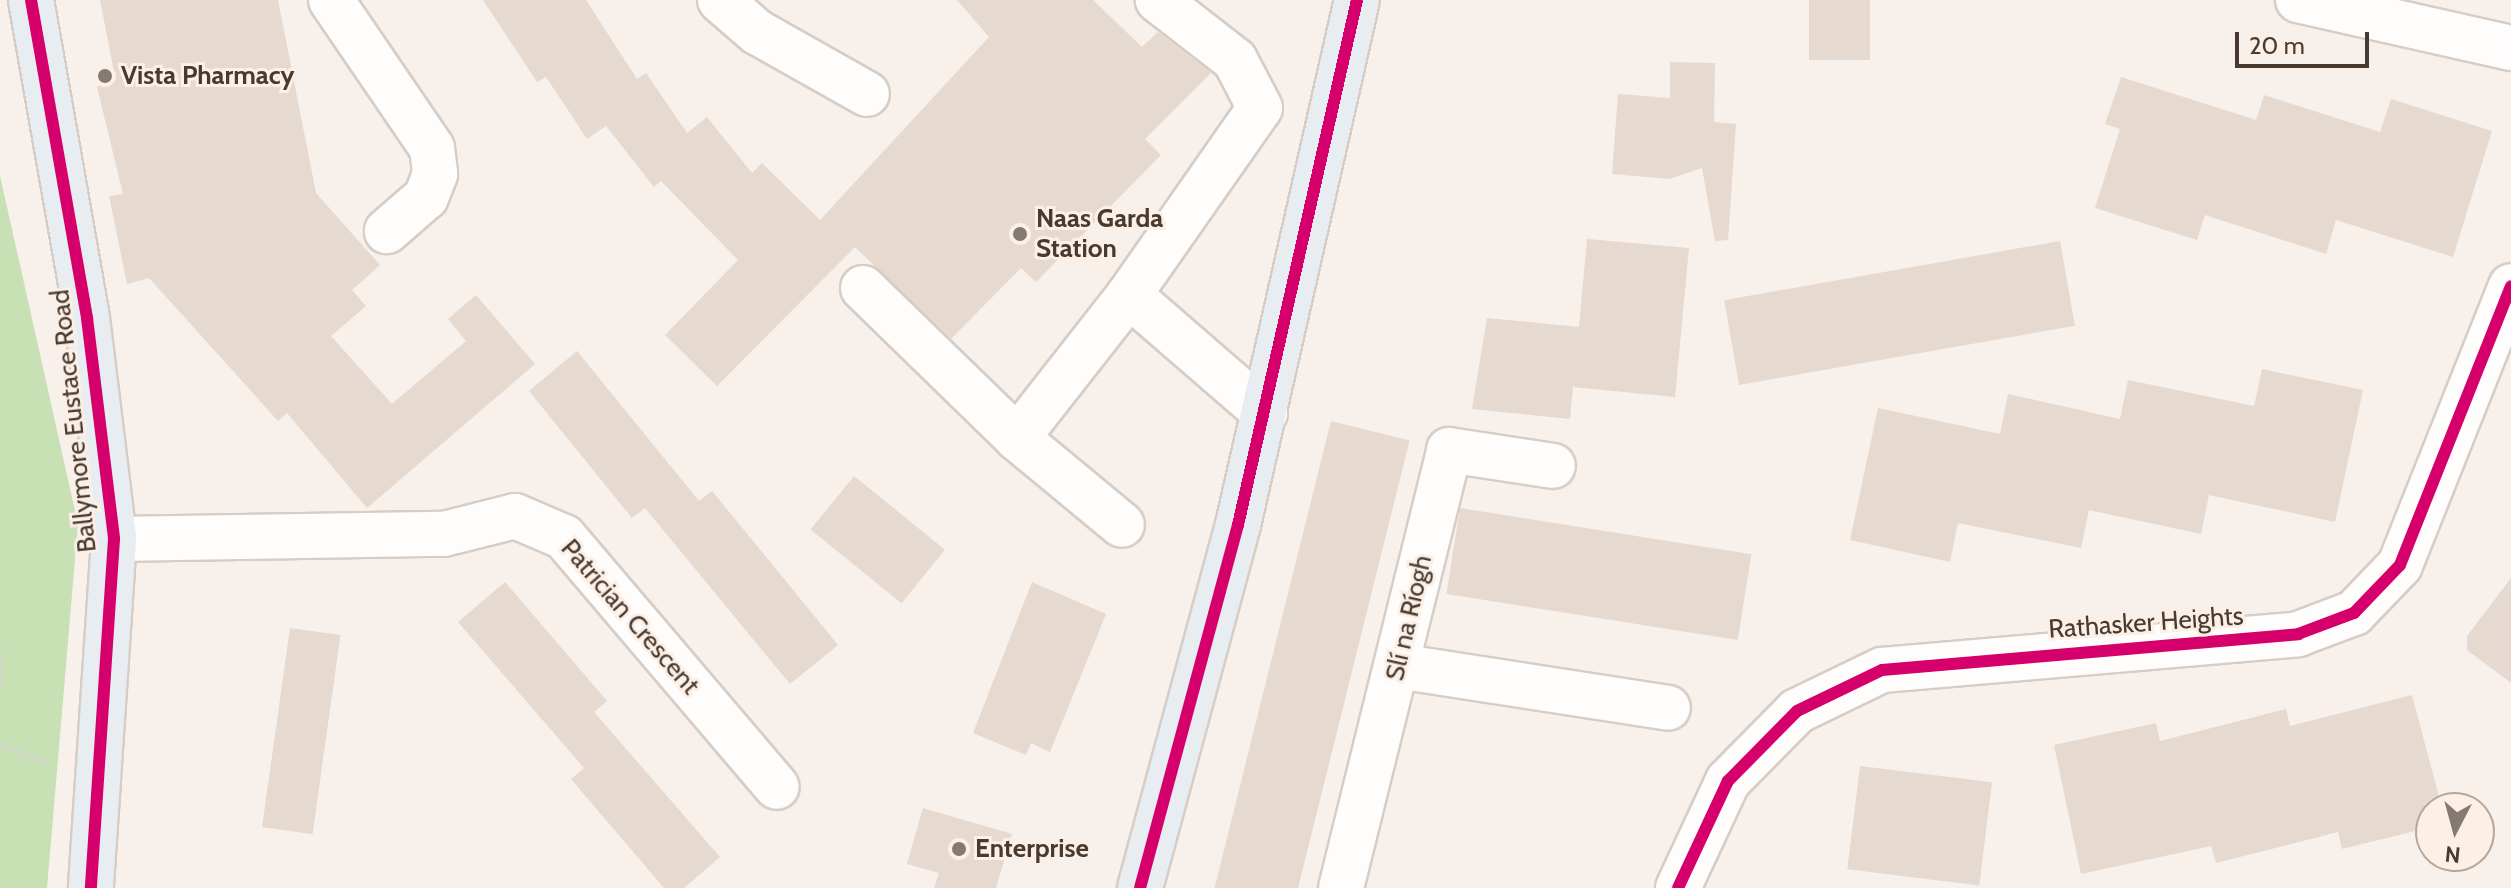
<!DOCTYPE html>
<meta charset="utf-8">
<style>
body{margin:0}
#map{position:relative;width:2511px;height:888px;overflow:hidden;background:#f7f0eb;font-family:Cabin,sans-serif}
div>[style]{position:absolute}
[style*='--x']{left:calc(var(--x)*1px);top:calc(var(--y)*1px);width:calc(var(--w)*1px);rotate:calc(var(--a)*1deg)}
.green>*{inset:0;background:#c7e0b4}
.building>*{inset:0;background:#e6d9d0;transform-origin:0 0}
.path>*{height:5px;margin-top:-2.5px;transform-origin:0;background:repeating-linear-gradient(90deg,#d5d1cf 0 4px,transparent 0 8px)}
.roads{filter:drop-shadow(2px 0 #d6cdc6) drop-shadow(-2px 0 #d6cdc6) drop-shadow(0 2px #d6cdc6) drop-shadow(0 -2px #d6cdc6)}
.minor>*{height:44px;margin:-22px;padding:0 22px;transform-origin:22px;border-radius:22px;background:#fefdfc}
.major>*{height:44px;margin:-22px;padding:0 22px;transform-origin:22px;border-radius:22px;background:#e7edf1}
.cycleway>*{height:12px;margin:-6px;padding:0 6px;transform-origin:6px;border-radius:6px;background:#d6006c}
.dots>*{width:22px;height:22px;translate:-50% -50%;box-sizing:border-box;border:4px solid #fcefe6;border-radius:50%}
span{translate:-50% -50%;white-space:nowrap;text-align:center;line-height:1.15;-webkit-text-stroke:6px #fcefe6;paint-order:stroke}
.poi-label{font-size:26px;color:#473a31;font-weight:700}
.left{translate:0 -50%;text-align:left}
.street-label{font-size:26px;color:#473a31}
.north{position:absolute;left:2415px;top:792px;width:80px;height:80px;box-sizing:border-box;background:#fcefe6;border:2px solid #b4a79e;border-radius:50%;rotate:186deg;font-size:22px;font-weight:700;line-height:32px;text-align:center;color:#473a31}
.north::after{content:'';display:block;margin:auto;width:28px;height:36px;background:#857a72;clip-path:polygon(50% 0,100% 100%,50% 72%,0 100%)}
.scale{position:absolute;left:2235px;top:32px;width:134px;height:36px;box-sizing:border-box;border:4px solid #473a31;border-top:0;padding-left:10px;font-size:24px;line-height:28px;white-space:nowrap;color:#473a31;-webkit-text-stroke:6px #fcefe6;paint-order:stroke}
</style>
<div id="map">
<div class="green">
<i style="clip-path:polygon(0 176px,78px 524px,47px 888px,0 888px)"></i>
</div>
<div class="building">
<i style="clip-path:polygon(100px 0,278px 0,316px 193px,380px 265px,352px 290px,366px 306px,331px 336px,392px 404px,466px 341px,448px 319px,476px 295px,535px 364px,367px 508px,287px 413px,278px 421px,149px 278px,127px 284px,109px 196px,123px 194px,97px 87px,114px 72px)"></i>
<i style="clip-path:polygon(483px 0,586px 0,637px 79px,646px 73px,687px 133px,707px 117px,752px 173px,762px 163px,820px 220px,989px 37px,957px 0,1093px 0,1142px 47px,1158px 32px,1211px 73px,1145px 139px,1161px 155px,1036px 282px,1021px 268px,951px 339px,855px 247px,717px 386px,665px 335px,738px 260px,661px 181px,654px 187px,606px 126px,587px 139px,546px 77px,537px 82px)"></i>
<i style="left:1809px;top:0;width:61px;height:60px"></i>
<i style="clip-path:polygon(1670px 62px,1715px 63px,1714px 122px,1736px 124px,1728px 240px,1715px 241px,1702px 168px,1669px 179px,1612px 174px,1618px 94px,1670px 98px)"></i>
<i style="clip-path:polygon(2121px 77px,2256px 120px,2264px 95px,2380px 132px,2391px 99px,2492px 131px,2453px 257px,2336px 220px,2326px 254px,2205px 215px,2197px 240px,2095px 208px,2120px 129px,2105px 124px)"></i>
<i style="clip-path:polygon(1587px 239px,1689px 248px,1675px 397px,1573px 387px,1570px 419px,1472px 409px,1487px 318px,1579px 327px)"></i>
<i style="left:2060px;top:241px;width:86px;height:341px;rotate:80deg"></i>
<i style="clip-path:polygon(577px 351px,699px 501px,712px 491px,838px 645px,790px 684px,645px 508px,632px 518px,529px 391px)"></i>
<i style="clip-path:polygon(2262px 369px,2363px 390px,2335px 522px,2209px 495px,2201px 534px,2089px 510px,2081px 548px,1958px 523px,1950px 562px,1850px 540px,1878px 408px,2000px 434px,2008px 394px,2120px 419px,2128px 380px,2254px 406px)"></i>
<i style="left:1331px;top:421px;width:81px;height:483px;rotate:14deg"></i>
<i style="left:854px;top:476px;width:117px;height:69px;rotate:39deg"></i>
<i style="left:1460px;top:508px;width:295px;height:87px;rotate:9deg"></i>
<i style="clip-path:polygon(2511px 578px,2511px 683px,2467px 650px,2467px 636px)"></i>
<i style="clip-path:polygon(505px 582px,607px 701px,594px 712px,720px 857px,684px 888px,664px 888px,571px 779px,584px 768px,458px 622px)"></i>
<i style="clip-path:polygon(1032px 582px,1106px 614px,1050px 752px,1031px 743px,1026px 755px,973px 733px)"></i>
<i style="left:290px;top:628px;width:51px;height:201px;rotate:8deg"></i>
<i style="clip-path:polygon(2412px 695px,2442px 808px,2431px 808px,2431px 827px,2342px 849px,2338px 832px,2216px 863px,2211px 846px,2081px 874px,2054px 745px,2156px 723px,2160px 741px,2286px 709px,2290px 726px)"></i>
<i style="left:1860px;top:766px;width:133px;height:104px;rotate:7deg"></i>
<i style="clip-path:polygon(923px 808px,1012px 834px,996px 888px,934px 888px,939px 873px,907px 864px)"></i>
</div>
<div class="path">
<i style="--x:0;--y:650;--w:35;--a:90"></i>
<i style="--x:0;--y:744;--w:53;--a:21.2"></i>
</div>
<div class="roads">
<div class="minor">
<i style="--x:331;--y:0;--w:179;--a:55.7"></i>
<i style="--x:432;--y:148;--w:26;--a:83"></i>
<i style="--x:435;--y:174;--w:25;--a:111"></i>
<i style="--x:426;--y:197;--w:52;--a:138.9"></i>
<i style="--x:720;--y:0;--w:49;--a:40.9"></i>
<i style="--x:757;--y:32;--w:126;--a:29.4"></i>
<i style="--x:2298;--y:0;--w:218;--a:12.7"></i>
<i style="--x:863;--y:288;--w:215;--a:44.2"></i>
<i style="--x:1017;--y:438;--w:182;--a:-51.9"></i>
<i style="--x:1129;--y:295;--w:180;--a:40.9"></i>
<i style="--x:1129;--y:295;--w:228;--a:-55"></i>
<i style="--x:1260;--y:108;--w:54;--a:-117.5"></i>
<i style="--x:1235;--y:60;--w:98;--a:-142.1"></i>
<i style="--x:1017;--y:438;--w:136;--a:39.6"></i>
<i style="--x:114;--y:539;--w:330;--a:-0.9"></i>
<i style="--x:444;--y:534;--w:73;--a:-14.2"></i>
<i style="--x:515;--y:516;--w:53;--a:23.2"></i>
<i style="--x:564;--y:537;--w:328;--a:49.6"></i>
<i style="--x:1398;--y:666;--w:273;--a:8.8"></i>
<i style="--x:1341;--y:888;--w:451;--a:-76.1"></i>
<i style="--x:1449;--y:450;--w:105;--a:8.7"></i>
<i style="--x:1678;--y:888;--w:118;--a:-65"></i>
<i style="--x:1728;--y:781;--w:98;--a:-45.4"></i>
<i style="--x:1797;--y:711;--w:94;--a:-25.8"></i>
<i style="--x:1882;--y:670;--w:418;--a:-4.9"></i>
<i style="--x:2298;--y:634;--w:60;--a:-20.6"></i>
<i style="--x:2354;--y:613;--w:66;--a:-46.2"></i>
<i style="--x:2400;--y:565;--w:300;--a:-68.3"></i>
</div>
<div class="major">
<i style="--x:31;--y:0;--w:323;--a:80"></i>
<i style="--x:87;--y:318;--w:223;--a:83"></i>
<i style="--x:114;--y:539;--w:350;--a:93.8"></i>
<i style="--x:1140;--y:888;--w:376;--a:-74.9"></i>
<i style="--x:1238;--y:525;--w:538;--a:-77.23"></i>
</div>
</div>
<div class="cycleway">
<i style="--x:31;--y:0;--w:323;--a:80"></i>
<i style="--x:87;--y:318;--w:223;--a:83"></i>
<i style="--x:114;--y:539;--w:350;--a:93.8"></i>
<i style="--x:1140;--y:888;--w:376;--a:-74.9"></i>
<i style="--x:1238;--y:525;--w:538;--a:-77.23"></i>
<i style="--x:1678;--y:888;--w:118;--a:-65"></i>
<i style="--x:1728;--y:781;--w:98;--a:-45.4"></i>
<i style="--x:1797;--y:711;--w:94;--a:-25.8"></i>
<i style="--x:1882;--y:670;--w:418;--a:-4.9"></i>
<i style="--x:2298;--y:634;--w:60;--a:-20.6"></i>
<i style="--x:2354;--y:613;--w:66;--a:-46.2"></i>
<i style="--x:2400;--y:565;--w:300;--a:-68.3"></i>
</div>
<div class="dots">
<i style="left:105px;top:76px;background:#857a72"></i>
<i style="left:1020px;top:234px;background:#857a72"></i>
<i style="left:959px;top:849px;background:#857a72"></i>
</div>
<div class="poi-label">
<span class="left" style="left:121px;top:76px">Vista Pharmacy</span>
<span class="left" style="left:1036px;top:234px">Naas Garda<br>Station</span>
<span class="left" style="left:975px;top:849px">Enterprise</span>
</div>
<div class="street-label">
<span style="left:74px;top:421px;rotate:-96deg">Ballymore Eustace Road</span>
<span style="left:630px;top:617px;rotate:49deg">Patrician Crescent</span>
<span style="left:1409px;top:618px;rotate:-77deg">Slí na Ríogh</span>
<span style="left:2146px;top:623px;rotate:-4deg">Rathasker Heights</span>
</div>
<div class="north">N</div>
<div class="scale">20 m</div>
</div>
